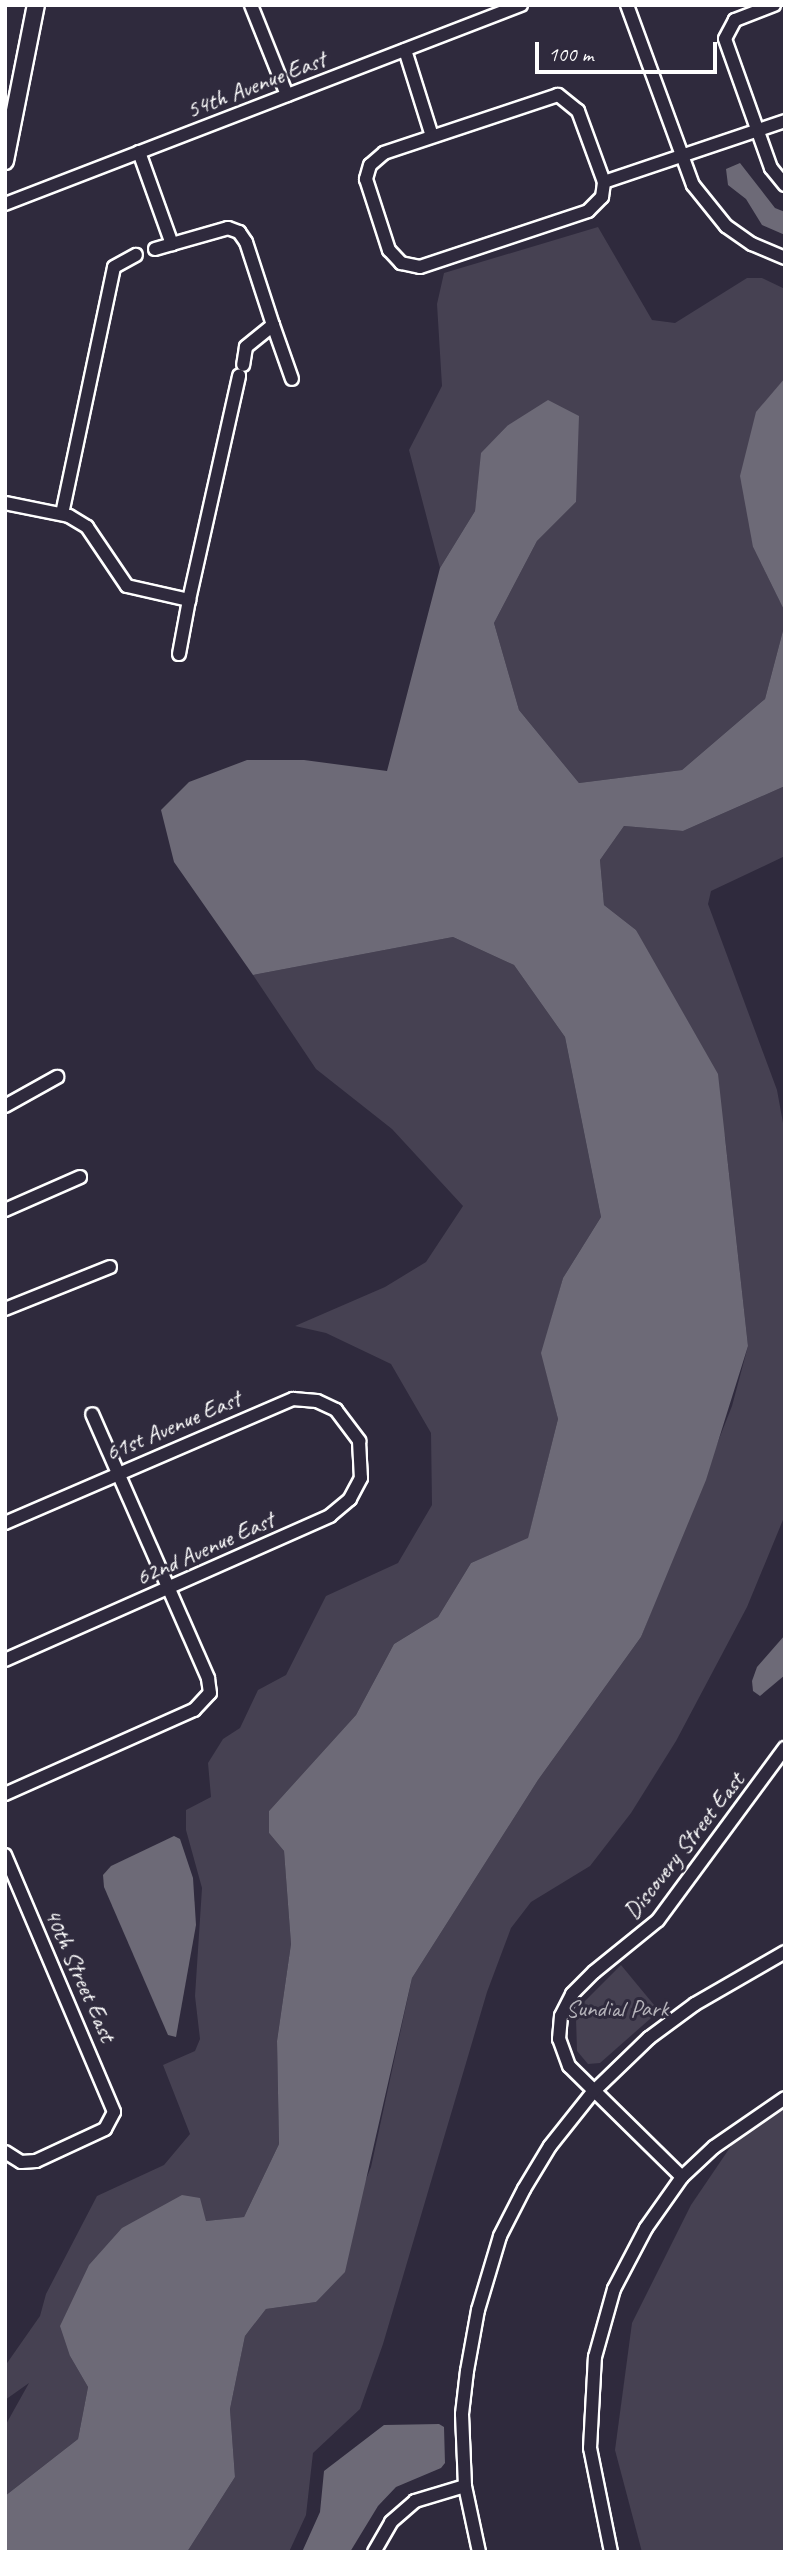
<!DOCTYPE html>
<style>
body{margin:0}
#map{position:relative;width:790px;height:2557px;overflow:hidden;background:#2f2a3d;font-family:Caveat,sans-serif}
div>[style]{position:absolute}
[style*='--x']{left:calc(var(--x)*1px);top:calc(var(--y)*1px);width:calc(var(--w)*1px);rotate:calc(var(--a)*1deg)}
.green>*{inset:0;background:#464152}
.water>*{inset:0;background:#6d6a77}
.roads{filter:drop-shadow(2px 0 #fff) drop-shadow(-2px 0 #fff) drop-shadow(0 2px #fff) drop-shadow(0 -2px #fff)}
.street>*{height:12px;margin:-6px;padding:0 6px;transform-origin:6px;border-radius:6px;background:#2f2a3d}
.secondary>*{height:16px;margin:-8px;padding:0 8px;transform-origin:8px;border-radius:8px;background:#2f2a3d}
span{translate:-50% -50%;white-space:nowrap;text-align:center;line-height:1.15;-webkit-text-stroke:6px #2f2a3d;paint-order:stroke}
.street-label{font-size:24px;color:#fff}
.park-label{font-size:24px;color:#b5b3ba}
.frame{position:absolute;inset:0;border:7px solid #fff;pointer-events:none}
.scale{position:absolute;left:535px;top:42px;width:182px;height:32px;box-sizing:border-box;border:4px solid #fff;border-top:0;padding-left:9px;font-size:21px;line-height:24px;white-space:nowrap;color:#fff;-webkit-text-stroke:5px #2f2a3d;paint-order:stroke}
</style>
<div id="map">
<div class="green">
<i style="clip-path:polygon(598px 227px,652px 320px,675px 323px,747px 278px,762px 278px,785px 289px,785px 378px,753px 547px,785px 612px,785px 623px,765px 699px,682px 770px,579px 783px,519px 710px,494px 623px,537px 541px,576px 502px,507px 426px,482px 453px,475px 511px,440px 568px,409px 450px,442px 386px,437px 304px,444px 273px)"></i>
<i style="clip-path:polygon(785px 786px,785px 856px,711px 891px,708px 904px,777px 1090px,785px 1134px,785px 1515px,747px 1607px,676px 1741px,631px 1813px,590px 1866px,531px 1902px,511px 1928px,487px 1992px,383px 2344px,360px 2409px,313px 2453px,306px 2515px,289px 2552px,187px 2552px,235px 2477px,230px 2409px,245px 2336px,266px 2309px,316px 2302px,371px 2167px,412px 1978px,538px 1780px,641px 1637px,732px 1406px,748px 1346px,725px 1137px,636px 930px,604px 905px,600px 860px,624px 826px,683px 831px)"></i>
<i style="clip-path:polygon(453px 937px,514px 965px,565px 1037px,601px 1217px,563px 1278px,542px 1353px,558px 1419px,528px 1539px,471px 1563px,438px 1617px,394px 1644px,356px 1715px,269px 1811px,269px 1833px,284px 1851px,291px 1944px,277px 2041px,279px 2144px,244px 2217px,206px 2221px,70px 2356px,88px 2387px,78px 2439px,5px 2496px,5px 2426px,29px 2383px,5px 2400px,5px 2366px,40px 2316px,46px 2294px,97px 2196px,164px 2165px,190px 2134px,163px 2065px,195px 2051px,200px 2039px,195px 1996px,202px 1888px,186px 1830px,186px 1810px,211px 1797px,208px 1763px,223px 1739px,240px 1728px,258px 1690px,286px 1675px,326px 1596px,398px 1563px,432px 1505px,431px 1433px,391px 1364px,326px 1333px,295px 1326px,385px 1287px,426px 1262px,463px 1206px,392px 1129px,316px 1069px,253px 975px)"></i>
<i style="clip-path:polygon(621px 1965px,659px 2011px,600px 2063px,588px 2064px,577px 2051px,576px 2018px,583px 2003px)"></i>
<i style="clip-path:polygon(785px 2105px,785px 2552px,642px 2552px,615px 2450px,632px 2323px,691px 2205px,748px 2121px)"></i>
</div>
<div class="water">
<i style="clip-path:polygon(740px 163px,775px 208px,785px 212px,785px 235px,762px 225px,746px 199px,728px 185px,726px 169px)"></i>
<i style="clip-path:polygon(785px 378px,785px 612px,753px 547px,740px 476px,756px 412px)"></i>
<i style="clip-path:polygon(548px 400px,579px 416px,576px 502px,537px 541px,494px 623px,519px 710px,579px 783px,682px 770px,765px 699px,785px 623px,785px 786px,683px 831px,624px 826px,600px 860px,604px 905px,636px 930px,718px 1074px,748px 1346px,706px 1480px,641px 1637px,538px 1780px,412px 1978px,345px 2272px,316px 2302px,266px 2309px,245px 2336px,230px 2409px,235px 2477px,187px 2552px,5px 2552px,5px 2496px,78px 2439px,88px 2387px,70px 2356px,60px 2326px,89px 2265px,122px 2228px,182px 2195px,200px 2198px,206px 2221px,244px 2217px,279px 2144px,277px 2041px,291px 1944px,284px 1851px,269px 1833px,269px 1811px,356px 1715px,394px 1644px,438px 1617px,471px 1563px,528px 1538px,558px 1419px,541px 1353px,563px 1278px,601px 1217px,565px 1037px,514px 965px,453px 937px,253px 975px,174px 862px,161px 810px,189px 782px,247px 760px,304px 760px,387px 771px,440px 568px,475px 511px,481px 453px,507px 426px)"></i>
<i style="clip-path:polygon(785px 1635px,785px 1675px,760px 1696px,753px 1691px,752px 1681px,757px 1667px)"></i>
<i style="clip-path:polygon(174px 1836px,180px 1839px,193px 1878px,196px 1925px,176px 2037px,168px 2035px,104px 1887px,103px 1875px,111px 1866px)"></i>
<i style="clip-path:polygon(439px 2424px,444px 2427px,445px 2463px,441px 2468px,396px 2487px,378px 2506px,350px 2552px,302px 2552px,320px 2512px,324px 2471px,384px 2425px)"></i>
</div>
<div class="roads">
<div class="street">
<i style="--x:251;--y:5;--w:97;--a:68.2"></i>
<i style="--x:627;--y:5;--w:192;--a:69.9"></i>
<i style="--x:693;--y:185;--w:53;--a:51.2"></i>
<i style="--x:726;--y:226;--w:32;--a:35"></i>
<i style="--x:752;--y:244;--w:36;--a:23"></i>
<i style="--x:774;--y:5;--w:42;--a:159"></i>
<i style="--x:735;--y:20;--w:21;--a:118"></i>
<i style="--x:725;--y:39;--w:137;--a:70.4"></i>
<i style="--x:771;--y:168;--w:22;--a:51"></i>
<i style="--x:405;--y:50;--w:90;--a:72.6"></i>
<i style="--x:139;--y:152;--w:98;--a:70.3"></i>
<i style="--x:172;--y:244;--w:58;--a:-15.9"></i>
<i style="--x:228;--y:228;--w:12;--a:20"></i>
<i style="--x:239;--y:232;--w:12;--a:55"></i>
<i style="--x:246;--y:242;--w:87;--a:72"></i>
<i style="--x:273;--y:325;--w:35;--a:141"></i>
<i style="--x:246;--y:347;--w:18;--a:99"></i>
<i style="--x:604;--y:182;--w:76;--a:-110.1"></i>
<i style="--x:578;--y:111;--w:26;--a:-141"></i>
<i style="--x:558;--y:95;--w:183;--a:161.6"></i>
<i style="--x:384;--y:153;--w:18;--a:139"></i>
<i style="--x:370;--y:165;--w:15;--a:106"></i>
<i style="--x:366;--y:179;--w:75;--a:72.1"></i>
<i style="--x:389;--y:250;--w:18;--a:47"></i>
<i style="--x:401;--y:263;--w:19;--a:12"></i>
<i style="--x:420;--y:267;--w:177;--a:-18.4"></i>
<i style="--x:588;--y:211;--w:20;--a:-45"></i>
<i style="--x:602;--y:197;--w:15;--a:-82"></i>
<i style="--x:604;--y:182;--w:191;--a:-18.6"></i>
<i style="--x:5;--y:204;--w:553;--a:-21.09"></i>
<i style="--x:155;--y:249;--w:18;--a:-16"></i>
<i style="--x:273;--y:325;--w:57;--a:70.6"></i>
<i style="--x:5;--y:503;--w:65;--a:11.5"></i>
<i style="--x:69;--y:516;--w:21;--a:31"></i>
<i style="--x:87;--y:527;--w:71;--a:55.9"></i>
<i style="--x:127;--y:586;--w:64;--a:12.7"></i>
<i style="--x:189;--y:600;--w:230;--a:-77.4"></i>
<i style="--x:62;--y:514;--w:252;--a:-78.1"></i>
<i style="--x:114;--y:267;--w:25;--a:-29"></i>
<i style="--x:179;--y:654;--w:55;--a:-79.5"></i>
<i style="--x:5;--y:1106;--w:60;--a:-29.1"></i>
<i style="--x:5;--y:1210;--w:82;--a:-23.7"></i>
<i style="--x:5;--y:1309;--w:113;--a:-21.8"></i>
<i style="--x:5;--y:1523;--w:314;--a:-23.3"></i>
<i style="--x:293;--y:1399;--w:24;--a:5"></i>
<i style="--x:317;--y:1401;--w:21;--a:25"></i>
<i style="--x:336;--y:1410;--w:39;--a:53"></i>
<i style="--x:359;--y:1441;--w:37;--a:87"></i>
<i style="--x:361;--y:1478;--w:24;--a:118"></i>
<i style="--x:350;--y:1499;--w:26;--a:140"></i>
<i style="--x:330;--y:1516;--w:355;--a:156.1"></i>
<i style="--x:5;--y:1794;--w:207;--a:-24"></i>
<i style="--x:194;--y:1710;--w:23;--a:-47"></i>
<i style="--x:210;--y:1693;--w:15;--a:-98"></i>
<i style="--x:208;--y:1678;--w:288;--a:-113.7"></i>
<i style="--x:5;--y:1855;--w:279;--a:67"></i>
<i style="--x:114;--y:2112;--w:19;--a:118"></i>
<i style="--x:105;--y:2129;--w:76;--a:155.1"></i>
<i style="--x:36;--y:2161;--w:15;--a:176"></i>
<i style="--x:21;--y:2162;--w:19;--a:-148"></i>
<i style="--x:682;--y:2177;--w:158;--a:-135.5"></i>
<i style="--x:569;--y:2066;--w:29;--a:-110"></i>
<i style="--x:559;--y:2039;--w:23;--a:-85"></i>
<i style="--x:561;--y:2016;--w:25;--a:-63"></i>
<i style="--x:572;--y:1994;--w:31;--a:-45"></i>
<i style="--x:594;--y:1972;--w:82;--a:-39.1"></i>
<i style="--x:658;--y:1920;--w:214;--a:-53.6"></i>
<i style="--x:374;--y:2552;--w:34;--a:-60"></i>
<i style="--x:391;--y:2522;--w:32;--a:-41"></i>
<i style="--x:415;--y:2501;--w:52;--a:-16.7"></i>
<i style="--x:479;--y:2552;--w:67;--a:-102"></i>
<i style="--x:465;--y:2486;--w:72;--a:-92.4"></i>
<i style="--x:462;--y:2414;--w:43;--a:-83.4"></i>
<i style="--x:467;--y:2371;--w:62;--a:-79.8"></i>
<i style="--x:478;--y:2310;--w:77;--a:-73.4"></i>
<i style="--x:500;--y:2236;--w:53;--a:-62.9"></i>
<i style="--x:524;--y:2189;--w:50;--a:-58.8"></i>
<i style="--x:550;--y:2146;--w:69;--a:-51.5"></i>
<i style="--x:593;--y:2092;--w:78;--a:-44"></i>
<i style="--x:649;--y:2038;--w:57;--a:-36.5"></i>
<i style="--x:695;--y:2004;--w:104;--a:-30"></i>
<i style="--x:611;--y:2552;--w:106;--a:-101.4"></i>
<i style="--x:590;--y:2448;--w:91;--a:-86.9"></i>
<i style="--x:595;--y:2357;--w:71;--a:-74.4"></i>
<i style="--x:614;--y:2289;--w:69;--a:-62.3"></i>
<i style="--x:646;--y:2228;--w:62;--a:-54.8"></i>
<i style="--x:682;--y:2177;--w:44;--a:-43.2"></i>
<i style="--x:714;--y:2147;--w:86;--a:-34.6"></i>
</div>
<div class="secondary">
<i style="--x:5;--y:161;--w:159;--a:-78.8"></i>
</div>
</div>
<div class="street-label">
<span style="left:256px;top:85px;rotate:-21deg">54th Avenue East</span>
<span style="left:173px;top:1426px;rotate:-23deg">61st Avenue East</span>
<span style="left:205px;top:1549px;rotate:-24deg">62nd Avenue East</span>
<span style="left:684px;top:1846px;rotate:-52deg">Discovery Street East</span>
<span style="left:80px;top:1975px;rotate:66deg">40th Street East</span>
</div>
<div class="park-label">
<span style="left:617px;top:2009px">Sundial Park</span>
</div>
<div class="frame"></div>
<div class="scale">100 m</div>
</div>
